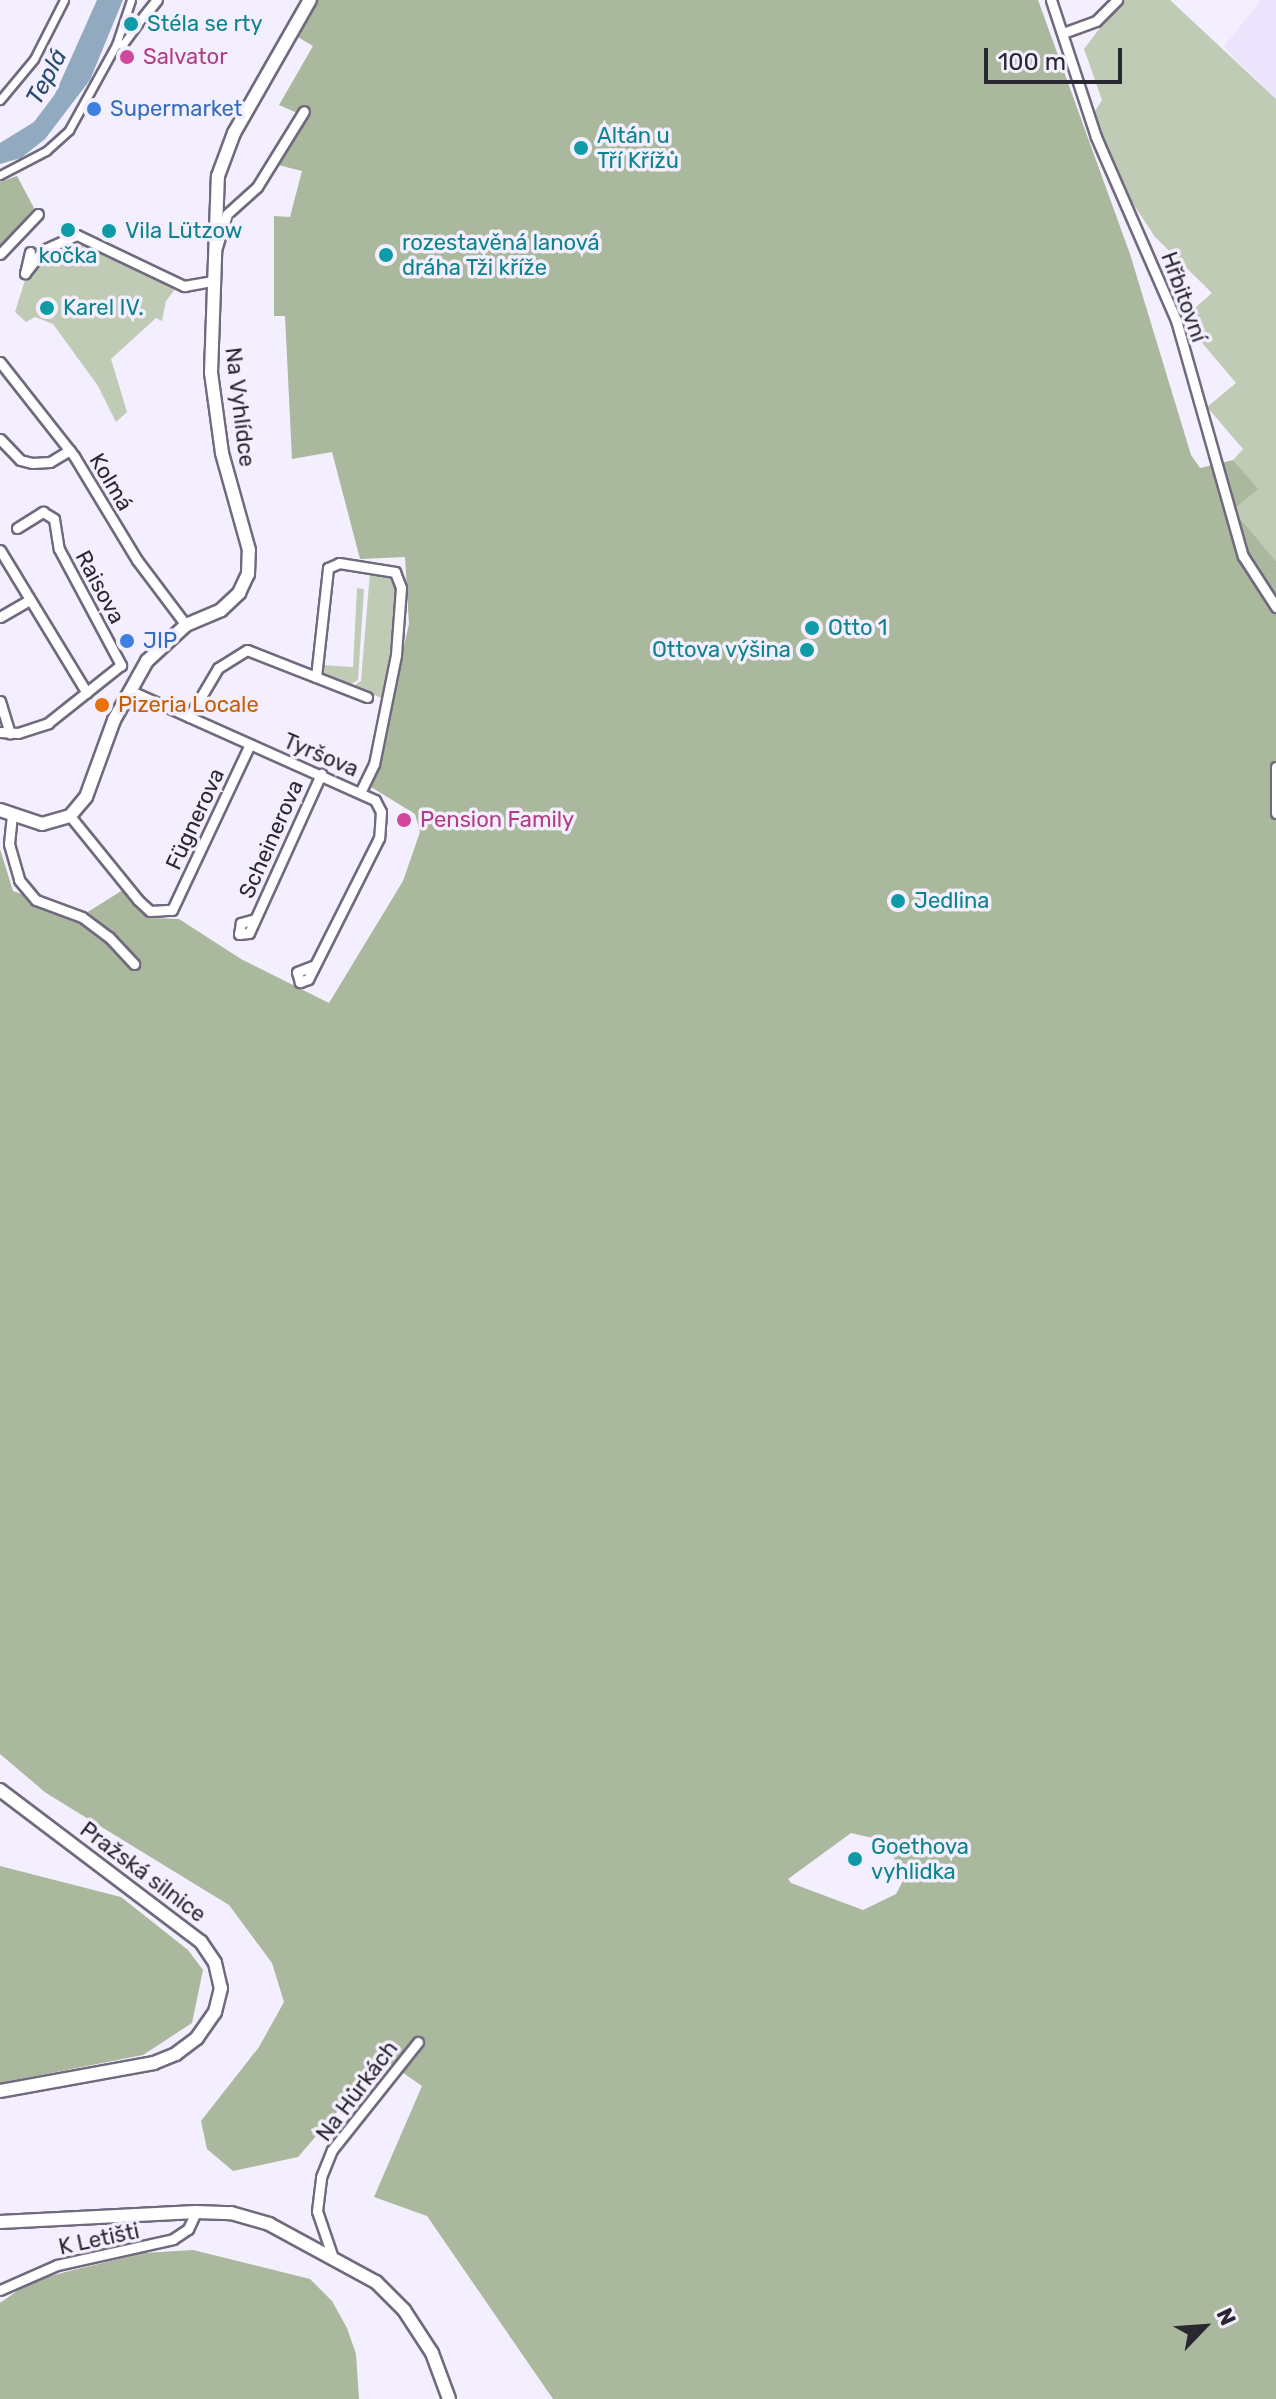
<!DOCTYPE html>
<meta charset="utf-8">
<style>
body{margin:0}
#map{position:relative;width:1276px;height:2399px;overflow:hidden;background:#f4effe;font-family:Rubik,sans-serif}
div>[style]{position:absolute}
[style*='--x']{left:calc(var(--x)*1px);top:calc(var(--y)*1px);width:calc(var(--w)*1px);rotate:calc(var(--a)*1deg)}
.built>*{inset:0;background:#ece3fc}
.green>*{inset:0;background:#c0cbb6}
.forest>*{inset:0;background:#aab89d}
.water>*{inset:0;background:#92aabf}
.roads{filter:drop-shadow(2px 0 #716a7e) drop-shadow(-2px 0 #716a7e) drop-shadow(0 2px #716a7e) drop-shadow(0 -2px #716a7e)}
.pedestrian>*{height:7px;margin:-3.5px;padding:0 3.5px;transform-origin:3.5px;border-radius:3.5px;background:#fff}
.minor>*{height:9px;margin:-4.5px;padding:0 4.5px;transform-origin:4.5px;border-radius:4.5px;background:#fff}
.tertiary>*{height:12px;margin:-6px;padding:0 6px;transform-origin:6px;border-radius:6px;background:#fff}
.dots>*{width:22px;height:22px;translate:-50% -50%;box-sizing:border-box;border:4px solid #f4effe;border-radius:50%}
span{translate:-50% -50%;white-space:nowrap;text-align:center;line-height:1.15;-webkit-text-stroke:7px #f4effe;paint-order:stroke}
.culture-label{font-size:22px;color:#0d838f}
.left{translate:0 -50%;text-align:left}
.right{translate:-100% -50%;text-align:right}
.hotel-label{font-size:22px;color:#b23c85}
.shop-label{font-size:22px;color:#366cbe}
.street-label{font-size:22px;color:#2a2730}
.food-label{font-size:22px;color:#c56008}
.water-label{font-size:24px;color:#254d6d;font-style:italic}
.north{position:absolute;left:1164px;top:2287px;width:80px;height:80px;-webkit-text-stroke:6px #f4effe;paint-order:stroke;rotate:65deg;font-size:22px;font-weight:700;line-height:32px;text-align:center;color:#2a2730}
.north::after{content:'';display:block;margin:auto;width:28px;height:36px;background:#2a2730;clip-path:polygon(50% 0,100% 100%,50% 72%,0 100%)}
.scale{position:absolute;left:984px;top:48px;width:138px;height:36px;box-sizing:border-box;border:4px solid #2a2730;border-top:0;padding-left:10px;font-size:24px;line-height:28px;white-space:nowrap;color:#2a2730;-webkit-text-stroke:6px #f4effe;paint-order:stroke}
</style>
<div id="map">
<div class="built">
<i style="clip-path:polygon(1261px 0,1276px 0,1276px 99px,1224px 47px)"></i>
</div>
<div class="green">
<i style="clip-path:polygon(1121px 0,1170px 0,1276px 99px,1276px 561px,1233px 510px,1257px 489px,1233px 460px,1243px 449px,1207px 407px,1236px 383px,1182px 319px,1212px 293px,1155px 237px,1122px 187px,1099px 134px,1095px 111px,1102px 100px,1084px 49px)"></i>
<i style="clip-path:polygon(60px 240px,86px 240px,176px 288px,166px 301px,162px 321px,156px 318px,111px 359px,127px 412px,116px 422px,98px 386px,53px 324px,35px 317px,26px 322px,15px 312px,25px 280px)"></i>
<i style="clip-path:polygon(370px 572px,391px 574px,397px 583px,385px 699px,352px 687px,361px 681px)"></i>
<i style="clip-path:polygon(357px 588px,364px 589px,358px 680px,348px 686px,319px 672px,320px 665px,353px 667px)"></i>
</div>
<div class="forest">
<i style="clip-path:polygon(evenodd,317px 0,1038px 0,1130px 254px,1191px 455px,1200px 468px,1233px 460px,1258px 489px,1233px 510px,1276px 561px,1276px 2399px,553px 2399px,427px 2216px,374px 2197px,422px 2086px,383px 2059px,298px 2157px,233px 2171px,207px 2149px,201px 2121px,259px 2047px,284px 2002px,272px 1963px,229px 1905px,46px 1793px,0 1754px,0 849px,13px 891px,83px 915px,126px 888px,151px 918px,179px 919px,241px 959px,329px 1003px,403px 881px,420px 832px,415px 814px,371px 787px,409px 624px,405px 557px,360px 559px,332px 452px,292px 459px,285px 316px,274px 316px,274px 216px,290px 217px,302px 171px,274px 164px,304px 116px,279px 105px,313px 46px,296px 36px,317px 0,851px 1833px,877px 1839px,907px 1873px,896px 1894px,863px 1910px,791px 1883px,788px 1879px,851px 1833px)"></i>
<i style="clip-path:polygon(17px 176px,34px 208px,0 249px,0 182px)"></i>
<i style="clip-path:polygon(0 1866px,121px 1897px,188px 1950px,203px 1970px,192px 2023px,143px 2055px,0 2083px)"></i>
<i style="clip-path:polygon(193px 2250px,310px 2279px,332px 2301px,347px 2328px,356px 2354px,359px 2399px,0 2399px,0 2303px,30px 2282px,69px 2271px,144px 2253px)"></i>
</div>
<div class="water">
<i style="clip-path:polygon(97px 0,123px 0,90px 80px,45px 139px,21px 158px,0 164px,0 143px,34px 122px,55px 94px)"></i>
</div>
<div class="roads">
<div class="pedestrian">
<i style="--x:116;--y:45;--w:8;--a:-14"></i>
<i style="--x:124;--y:43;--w:32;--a:-54"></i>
<i style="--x:0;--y:100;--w:53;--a:-50.3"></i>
<i style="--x:34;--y:59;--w:66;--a:-63"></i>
<i style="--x:0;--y:175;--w:52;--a:-27.6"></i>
<i style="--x:46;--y:151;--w:31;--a:-42"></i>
<i style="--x:69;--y:130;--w:97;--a:-61.1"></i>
<i style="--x:116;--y:45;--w:47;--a:-71.6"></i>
</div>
<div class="minor">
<i style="--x:1051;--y:0;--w:144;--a:71.8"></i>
<i style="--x:1096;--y:137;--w:200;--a:66.4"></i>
<i style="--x:1176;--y:320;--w:245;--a:74.2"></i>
<i style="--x:1243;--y:556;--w:61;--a:57.1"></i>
<i style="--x:143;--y:17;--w:22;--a:-51"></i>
<i style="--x:1063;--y:33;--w:35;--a:-20"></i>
<i style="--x:1096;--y:21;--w:30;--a:-45"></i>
<i style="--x:217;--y:247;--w:34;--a:-73"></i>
<i style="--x:227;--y:214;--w:40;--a:-42"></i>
<i style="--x:257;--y:187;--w:89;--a:-58.3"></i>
<i style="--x:30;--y:252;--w:22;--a:103"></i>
<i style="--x:25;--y:273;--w:29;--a:-52"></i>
<i style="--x:43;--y:250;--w:37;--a:-24"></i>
<i style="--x:77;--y:235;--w:119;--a:25.5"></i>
<i style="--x:184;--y:286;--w:28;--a:-10"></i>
<i style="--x:0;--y:254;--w:55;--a:-46.5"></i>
<i style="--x:0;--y:362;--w:120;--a:51.8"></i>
<i style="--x:74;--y:456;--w:122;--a:58.8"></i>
<i style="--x:137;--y:560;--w:81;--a:53"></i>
<i style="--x:0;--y:439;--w:29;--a:46"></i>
<i style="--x:20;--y:460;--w:12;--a:14"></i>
<i style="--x:32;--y:463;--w:18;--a:-3"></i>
<i style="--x:50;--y:462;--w:23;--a:-31"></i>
<i style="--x:17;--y:528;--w:31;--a:-32"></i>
<i style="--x:43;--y:512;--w:13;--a:32"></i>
<i style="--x:54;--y:519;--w:30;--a:81"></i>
<i style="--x:59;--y:549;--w:132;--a:61.9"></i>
<i style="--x:0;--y:550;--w:167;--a:58.7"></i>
<i style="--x:0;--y:617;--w:32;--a:-30"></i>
<i style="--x:316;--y:677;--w:110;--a:-83.7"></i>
<i style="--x:328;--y:568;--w:12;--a:-24"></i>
<i style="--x:339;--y:563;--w:57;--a:9.1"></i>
<i style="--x:395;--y:572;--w:17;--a:69"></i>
<i style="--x:401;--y:588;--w:67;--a:94.3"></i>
<i style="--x:396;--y:655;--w:111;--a:101.4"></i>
<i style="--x:374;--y:764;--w:30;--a:116"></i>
<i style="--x:129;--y:690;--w:269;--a:24.1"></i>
<i style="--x:375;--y:800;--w:13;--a:63"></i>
<i style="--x:381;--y:812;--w:26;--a:94"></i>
<i style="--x:379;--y:838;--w:158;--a:116.7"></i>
<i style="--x:308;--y:979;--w:9;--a:159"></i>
<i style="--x:300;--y:982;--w:10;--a:-107"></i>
<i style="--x:297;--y:972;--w:19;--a:-21"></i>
<i style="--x:0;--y:701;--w:34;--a:73"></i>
<i style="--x:189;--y:717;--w:57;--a:-59.4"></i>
<i style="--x:218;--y:668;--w:34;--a:-32"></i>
<i style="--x:247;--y:650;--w:129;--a:21.4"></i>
<i style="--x:0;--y:732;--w:18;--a:3"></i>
<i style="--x:18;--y:733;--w:32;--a:-18"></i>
<i style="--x:48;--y:723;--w:93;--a:-38.5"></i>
<i style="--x:1276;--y:767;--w:46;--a:90"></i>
<i style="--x:12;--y:815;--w:29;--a:96"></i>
<i style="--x:9;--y:844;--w:37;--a:74"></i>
<i style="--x:19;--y:880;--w:26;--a:50"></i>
<i style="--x:36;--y:900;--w:49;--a:20.3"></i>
<i style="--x:82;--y:917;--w:34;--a:37"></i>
<i style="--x:109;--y:937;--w:37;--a:47"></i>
<i style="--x:70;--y:816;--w:108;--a:51"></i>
<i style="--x:138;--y:900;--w:16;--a:43"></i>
<i style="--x:150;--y:911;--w:22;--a:-3"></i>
<i style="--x:172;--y:910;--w:183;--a:-64.8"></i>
<i style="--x:255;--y:919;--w:15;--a:164"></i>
<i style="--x:241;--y:923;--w:11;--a:100"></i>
<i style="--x:239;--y:934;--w:10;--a:-6"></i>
<i style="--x:249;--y:933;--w:175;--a:-65.6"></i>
<i style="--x:332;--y:2255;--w:46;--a:-108.8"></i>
<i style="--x:317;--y:2211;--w:34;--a:-83"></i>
<i style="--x:321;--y:2177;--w:29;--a:-68"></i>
<i style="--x:332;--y:2150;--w:138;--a:-51.5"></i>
<i style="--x:0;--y:2290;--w:62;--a:-23.7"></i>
<i style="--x:57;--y:2265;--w:119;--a:-12.6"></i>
<i style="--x:173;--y:2239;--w:18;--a:-34"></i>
<i style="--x:188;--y:2229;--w:19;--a:-65"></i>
</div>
<div class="tertiary">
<i style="--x:0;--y:810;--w:44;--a:18.4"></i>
<i style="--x:42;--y:824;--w:29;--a:-16"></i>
<i style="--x:70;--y:816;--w:25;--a:-50"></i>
<i style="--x:86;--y:797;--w:82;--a:-70"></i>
<i style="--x:114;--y:720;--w:68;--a:-60.8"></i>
<i style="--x:147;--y:661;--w:53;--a:-42.7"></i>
<i style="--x:186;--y:625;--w:38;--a:-23"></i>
<i style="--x:221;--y:610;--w:25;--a:-43"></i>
<i style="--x:239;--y:593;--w:21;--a:-65"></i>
<i style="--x:248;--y:574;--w:24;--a:-88"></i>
<i style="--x:249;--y:550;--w:101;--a:-105.6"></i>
<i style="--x:222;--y:453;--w:81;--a:-97.8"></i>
<i style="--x:211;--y:373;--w:197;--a:-88"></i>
<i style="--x:218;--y:176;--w:46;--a:-69.6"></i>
<i style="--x:234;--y:133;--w:153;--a:-60.3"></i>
<i style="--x:0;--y:1790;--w:252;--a:37.1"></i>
<i style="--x:201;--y:1942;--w:25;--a:56"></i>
<i style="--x:215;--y:1963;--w:26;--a:77"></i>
<i style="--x:221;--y:1988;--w:25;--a:104"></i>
<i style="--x:215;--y:2012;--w:32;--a:125"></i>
<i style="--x:197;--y:2038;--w:26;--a:143"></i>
<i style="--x:176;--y:2054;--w:24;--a:158"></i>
<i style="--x:154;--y:2063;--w:157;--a:169.7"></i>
<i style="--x:0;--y:2222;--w:196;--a:-2.9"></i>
<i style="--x:196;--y:2212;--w:35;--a:2"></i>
<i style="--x:231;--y:2213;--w:40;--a:16"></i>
<i style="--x:269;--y:2224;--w:122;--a:28.5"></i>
<i style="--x:376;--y:2282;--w:40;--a:45"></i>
<i style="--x:404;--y:2310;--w:51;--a:56.9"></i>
<i style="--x:432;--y:2353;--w:49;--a:69.7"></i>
</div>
</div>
<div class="dots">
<i style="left:131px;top:24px;background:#0f9aa8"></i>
<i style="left:127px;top:57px;background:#d1479c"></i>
<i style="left:94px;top:109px;background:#3f7fe0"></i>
<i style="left:581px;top:148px;background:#0f9aa8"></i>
<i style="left:68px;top:230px;background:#0f9aa8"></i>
<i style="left:109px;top:231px;background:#0f9aa8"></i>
<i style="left:386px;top:255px;background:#0f9aa8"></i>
<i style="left:47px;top:308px;background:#0f9aa8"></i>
<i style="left:812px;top:628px;background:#0f9aa8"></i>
<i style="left:127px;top:641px;background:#3f7fe0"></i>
<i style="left:807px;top:650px;background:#0f9aa8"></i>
<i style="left:102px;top:705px;background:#e8710a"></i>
<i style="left:404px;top:820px;background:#d1479c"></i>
<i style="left:898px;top:901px;background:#0f9aa8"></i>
<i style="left:855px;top:1859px;background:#0f9aa8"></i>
</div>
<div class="culture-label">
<span class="left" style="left:147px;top:24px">Stéla se rty</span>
<span class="left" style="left:597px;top:148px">Altán u<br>Tří Křížů</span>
<span class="left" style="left:125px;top:231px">Vila Lützow</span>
<span class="left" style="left:402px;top:255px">rozestavěná lanová<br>dráha Tži kříže</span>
<span style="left:68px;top:256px">kočka</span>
<span class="left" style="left:63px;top:308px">Karel IV.</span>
<span class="left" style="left:828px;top:628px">Otto 1</span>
<span class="right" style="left:791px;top:650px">Ottova výšina</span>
<span class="left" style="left:914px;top:901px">Jedlina</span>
<span class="left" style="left:871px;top:1859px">Goethova<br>vyhlidka</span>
</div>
<div class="hotel-label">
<span class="left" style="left:143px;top:57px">Salvator</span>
<span class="left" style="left:420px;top:820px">Pension Family</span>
</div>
<div class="shop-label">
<span class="left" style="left:110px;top:109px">Supermarket</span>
<span class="left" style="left:143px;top:641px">JIP</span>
</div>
<div class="street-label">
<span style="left:1184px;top:297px;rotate:70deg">Hřbitovní</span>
<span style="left:240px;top:407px;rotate:83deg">Na Vyhlídce</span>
<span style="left:111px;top:482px;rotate:59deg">Kolmá</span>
<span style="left:100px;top:587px;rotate:62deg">Raisova</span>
<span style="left:321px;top:755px;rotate:23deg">Tyršova</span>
<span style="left:195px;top:819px;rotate:-65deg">Fügnerova</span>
<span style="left:271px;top:839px;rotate:-66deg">Scheinerova</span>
<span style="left:143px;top:1872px;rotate:37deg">Pražská silnice</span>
<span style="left:357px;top:2091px;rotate:-53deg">Na Hůrkách</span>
<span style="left:99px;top:2239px;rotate:-12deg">K Letišti</span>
</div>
<div class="food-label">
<span class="left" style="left:118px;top:705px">Pizeria Locale</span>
</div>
<div class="water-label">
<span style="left:47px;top:77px;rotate:-62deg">Teplá</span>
</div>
<div class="north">N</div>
<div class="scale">100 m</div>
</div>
